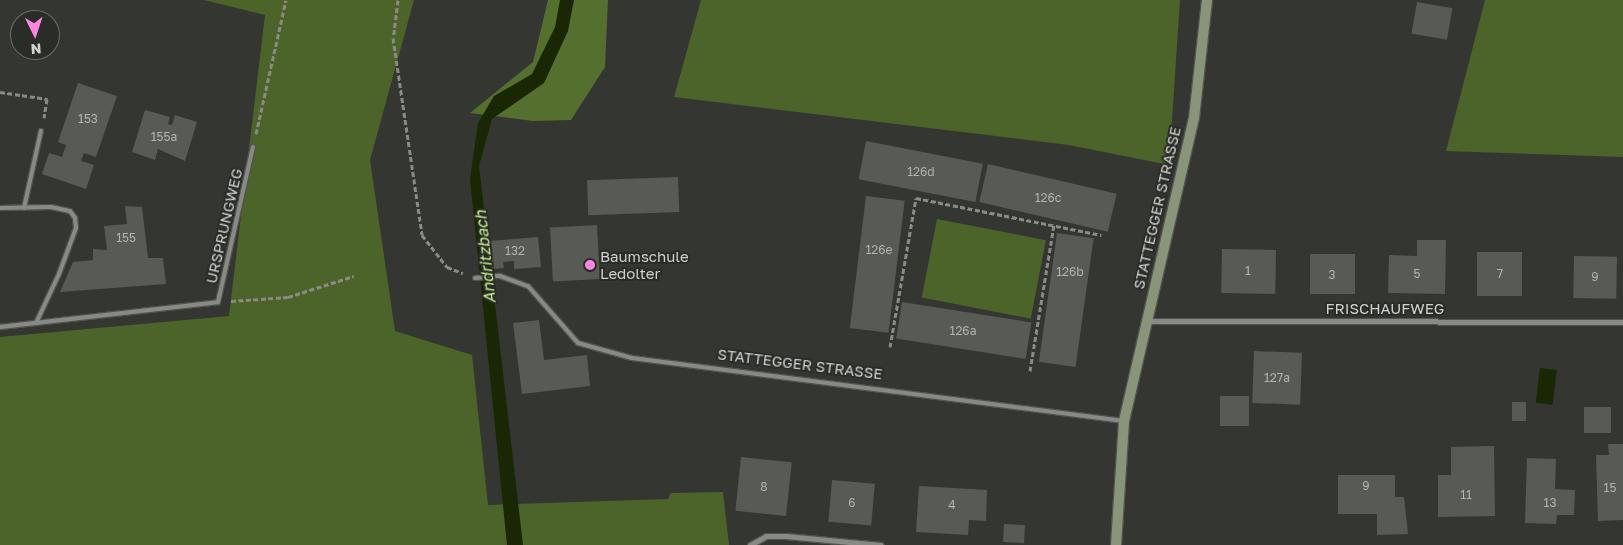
<!DOCTYPE html>
<style>
body{margin:0}
#map{position:relative;width:1623px;height:545px;overflow:hidden;background:#343632;font-family:"Golos Text",sans-serif}
div>[style]{position:absolute}
[style*='--x']{left:calc(var(--x)*1px);top:calc(var(--y)*1px);width:calc(var(--w)*1px);rotate:calc(var(--a)*1deg)}
.green>*{inset:0;background:#4c642a;transform-origin:0 0}
.forest>*{inset:0;background:#546f2e}
.water>*{inset:0;background:#1a2705;transform-origin:0 0}
.building>*{inset:0;background:#585a55;transform-origin:0 0}
.path>*{height:3px;margin-top:-1.5px;transform-origin:0;background:repeating-linear-gradient(90deg,#8a8b88 0 5px,transparent 0 7.5px)}
.roads{filter:drop-shadow(1px 0 #525450) drop-shadow(-1px 0 #525450) drop-shadow(0 1px #525450) drop-shadow(0 -1px #525450)}
.lane>*{height:4px;margin:-2px;padding:0 2px;transform-origin:2px;border-radius:2px;background:#888a85}
.street>*{height:5px;margin:-2.5px;padding:0 2.5px;transform-origin:2.5px;border-radius:2.5px;background:#888a85}
.secondary>*{height:10px;margin:-5px;padding:0 5px;transform-origin:5px;border-radius:5px;background:#899479}
.dots>*{width:14px;height:14px;translate:-50% -50%;box-sizing:border-box;border:2px solid #2a2c28;border-radius:50%}
span{translate:-50% -50%;white-space:nowrap;text-align:center;line-height:1.15;-webkit-text-stroke:4px #2a2c28;paint-order:stroke}
.number-label{font-size:12px;color:#b2b3b0}
.number-label span{-webkit-text-stroke-width:0}
.street-label{font-size:15px;color:#d0d1cf}
.poi-label{font-size:15px;color:#d0d1cf}
.left{translate:0 -50%;text-align:left}
.water-label{font-size:16px;color:#c5ed90;font-style:italic}
.north{position:absolute;left:10px;top:10px;width:50px;height:50px;box-sizing:border-box;background:#2a2c28;border:1px solid #6c6e6b;border-radius:50%;rotate:176deg;font-size:14px;font-weight:700;line-height:20px;text-align:center;color:#d0d1cf}
.north::after{content:'';display:block;margin:auto;width:18px;height:22px;background:#ff85df;clip-path:polygon(50% 0,100% 100%,50% 72%,0 100%)}
</style>
<div id="map">
<div class="green">
<i style="clip-path:polygon(204px 0,414px 0,370px 160px,395px 331px,472px 355px,488px 505px,668px 499px,671px 493px,723px 492px,729px 545px,0 545px,0 337px,229px 316px,265px 15px)"></i>
<i style="clip-path:polygon(701px 0,1180px 0,1169px 165px,1069px 145px,674px 97px)"></i>
<i style="clip-path:polygon(1485px 0,1623px 0,1623px 157px,1446px 151px)"></i>
<i style="left:937px;top:219px;width:111px;height:80px;rotate:11deg"></i>
</div>
<div class="forest">
<i style="clip-path:polygon(548px 0,608px 0,605px 67px,571px 120px,533px 121px,470px 113px,533px 62px)"></i>
</div>
<div class="water">
<i style="clip-path:polygon(560px 0,574px 0,568px 31px,544px 83px,492px 119px,479px 166px,523px 545px,507px 545px,470px 179px,478px 123px,494px 96px,532px 74px,555px 27px)"></i>
<i style="left:1540px;top:368px;width:17px;height:35px;rotate:7deg"></i>
</div>
<div class="building">
<i style="left:1417px;top:2px;width:36px;height:32px;rotate:10deg"></i>
<i style="clip-path:polygon(78px 83px,117px 96px,96px 157px,84px 153px,81px 161px,94px 165px,86px 189px,42px 174px,49px 153px,62px 157px,66px 145px,58px 142px)"></i>
<i style="clip-path:polygon(145px 110px,170px 117px,168px 124px,172px 125px,175px 115px,197px 122px,185px 161px,158px 149px,155px 160px,132px 152px)"></i>
<i style="left:866px;top:141px;width:119px;height:39px;rotate:11deg"></i>
<i style="left:988px;top:164px;width:132px;height:39px;rotate:13deg"></i>
<i style="left:678px;top:177px;width:35px;height:91px;rotate:88deg"></i>
<i style="left:866px;top:196px;width:39px;height:133px;rotate:7deg"></i>
<i style="clip-path:polygon(125px 206px,142px 207px,148px 258px,163px 258px,166px 284px,60px 292px,73px 262px,93px 260px,93px 249px,107px 250px,104px 226px,127px 224px)"></i>
<i style="left:597px;top:225px;width:54px;height:47px;rotate:87deg"></i>
<i style="left:1057px;top:233px;width:37px;height:130px;rotate:8deg"></i>
<i style="clip-path:polygon(538px 237px,541px 267px,514px 269px,514px 261px,503px 262px,504px 268px,492px 269px,490px 241px)"></i>
<i style="clip-path:polygon(1417px 240px,1446px 240px,1445px 294px,1388px 293px,1389px 255px,1417px 256px)"></i>
<i style="left:1222px;top:249px;width:54px;height:44px;rotate:1deg"></i>
<i style="left:1477px;top:252px;width:45px;height:44px"></i>
<i style="left:1355px;top:254px;width:40px;height:45px;rotate:90deg"></i>
<i style="left:1574px;top:256px;width:43px;height:42px;rotate:1deg"></i>
<i style="left:902px;top:302px;width:131px;height:37px;rotate:9deg"></i>
<i style="clip-path:polygon(539px 320px,544px 360px,587px 355px,590px 386px,522px 394px,513px 323px)"></i>
<i style="left:1254px;top:351px;width:48px;height:52px;rotate:2deg"></i>
<i style="left:1220px;top:396px;width:29px;height:30px"></i>
<i style="left:1512px;top:402px;width:14px;height:19px"></i>
<i style="left:1584px;top:407px;width:27px;height:26px"></i>
<i style="clip-path:polygon(1608px 444px,1623px 444px,1623px 520px,1598px 521px,1596px 455px,1609px 455px)"></i>
<i style="clip-path:polygon(1494px 446px,1495px 516px,1438px 517px,1438px 475px,1451px 475px,1451px 447px)"></i>
<i style="left:741px;top:457px;width:51px;height:54px;rotate:6deg"></i>
<i style="clip-path:polygon(1527px 458px,1556px 459px,1555px 489px,1575px 490px,1574px 515px,1557px 515px,1556px 524px,1525px 523px)"></i>
<i style="clip-path:polygon(1338px 475px,1395px 475px,1395px 497px,1404px 497px,1408px 534px,1377px 535px,1377px 514px,1338px 514px)"></i>
<i style="left:832px;top:480px;width:43px;height:42px;rotate:5deg"></i>
<i style="clip-path:polygon(919px 486px,987px 490px,986px 521px,969px 520px,968px 535px,916px 532px)"></i>
<i style="left:1004px;top:524px;width:21px;height:18px;rotate:3deg"></i>
</div>
<div class="path">
<i style="--x:398;--y:0;--w:38;--a:97"></i>
<i style="--x:393;--y:38;--w:199;--a:81.6"></i>
<i style="--x:422;--y:235;--w:41;--a:52"></i>
<i style="--x:447;--y:267;--w:17;--a:21"></i>
<i style="--x:0;--y:92;--w:48;--a:8.5"></i>
<i style="--x:47;--y:99;--w:19;--a:99"></i>
<i style="--x:256;--y:134;--w:137;--a:-77.4"></i>
<i style="--x:231;--y:301;--w:57;--a:-4"></i>
<i style="--x:288;--y:297;--w:69;--a:-17.7"></i>
<i style="--x:890;--y:347;--w:151;--a:-80.1"></i>
<i style="--x:916;--y:198;--w:189;--a:11.3"></i>
<i style="--x:1030;--y:371;--w:148;--a:-80.7"></i>
</div>
<div class="roads">
<div class="lane">
<i style="--x:0;--y:208;--w:51;--a:-1.1"></i>
<i style="--x:51;--y:207;--w:19;--a:12"></i>
<i style="--x:70;--y:211;--w:9;--a:54"></i>
<i style="--x:75;--y:218;--w:10;--a:84"></i>
<i style="--x:76;--y:228;--w:49;--a:110.3"></i>
<i style="--x:59;--y:274;--w:54;--a:115.1"></i>
<i style="--x:24;--y:208;--w:79;--a:-77.6"></i>
<i style="--x:475;--y:278;--w:25;--a:-5"></i>
<i style="--x:500;--y:276;--w:30;--a:20"></i>
<i style="--x:528;--y:286;--w:76;--a:48.7"></i>
<i style="--x:578;--y:343;--w:56;--a:15.5"></i>
<i style="--x:632;--y:358;--w:494;--a:7.3"></i>
<i style="--x:0;--y:327;--w:219;--a:-6.5"></i>
<i style="--x:218;--y:302;--w:159;--a:-77.3"></i>
</div>
<div class="street">
<i style="--x:1146;--y:321;--w:477;--a:0.1"></i>
<i style="--x:750;--y:545;--w:18;--a:-29"></i>
<i style="--x:766;--y:536;--w:20;--a:0"></i>
<i style="--x:786;--y:536;--w:95;--a:5.4"></i>
</div>
<div class="secondary">
<i style="--x:1116;--y:545;--w:124;--a:-86.3"></i>
<i style="--x:1124;--y:421;--w:311;--a:-77"></i>
<i style="--x:1194;--y:118;--w:119;--a:-83.7"></i>
</div>
</div>
<div class="dots">
<i style="left:590px;top:265px;background:#ff85df"></i>
</div>
<div class="number-label">
<span style="left:88px;top:119px">153</span>
<span style="left:164px;top:137px">155a</span>
<span style="left:921px;top:172px">126d</span>
<span style="left:1048px;top:198px">126c</span>
<span style="left:126px;top:238px">155</span>
<span style="left:879px;top:250px">126e</span>
<span style="left:515px;top:251px">132</span>
<span style="left:1248px;top:271px">1</span>
<span style="left:1070px;top:272px">126b</span>
<span style="left:1417px;top:274px">5</span>
<span style="left:1500px;top:274px">7</span>
<span style="left:1332px;top:275px">3</span>
<span style="left:1595px;top:277px">9</span>
<span style="left:963px;top:331px">126a</span>
<span style="left:1277px;top:378px">127a</span>
<span style="left:1366px;top:486px">9</span>
<span style="left:764px;top:487px">8</span>
<span style="left:1610px;top:488px">15</span>
<span style="left:1466px;top:495px">11</span>
<span style="left:852px;top:503px">6</span>
<span style="left:1550px;top:503px">13</span>
<span style="left:952px;top:505px">4</span>
</div>
<div class="street-label">
<span style="left:1157px;top:208px;rotate:-77deg">STATTEGGER STRASSE</span>
<span style="left:224px;top:226px;rotate:-77deg">URSPRUNGWEG</span>
<span style="left:1385px;top:309px">FRISCHAUFWEG</span>
<span style="left:800px;top:364px;rotate:7deg">STATTEGGER STRASSE</span>
</div>
<div class="poi-label">
<span class="left" style="left:600px;top:265px">Baumschule<br>Ledolter</span>
</div>
<div class="water-label">
<span style="left:485px;top:257px;rotate:-96deg">Andritzbach</span>
</div>
<div class="north">N</div>
</div>
